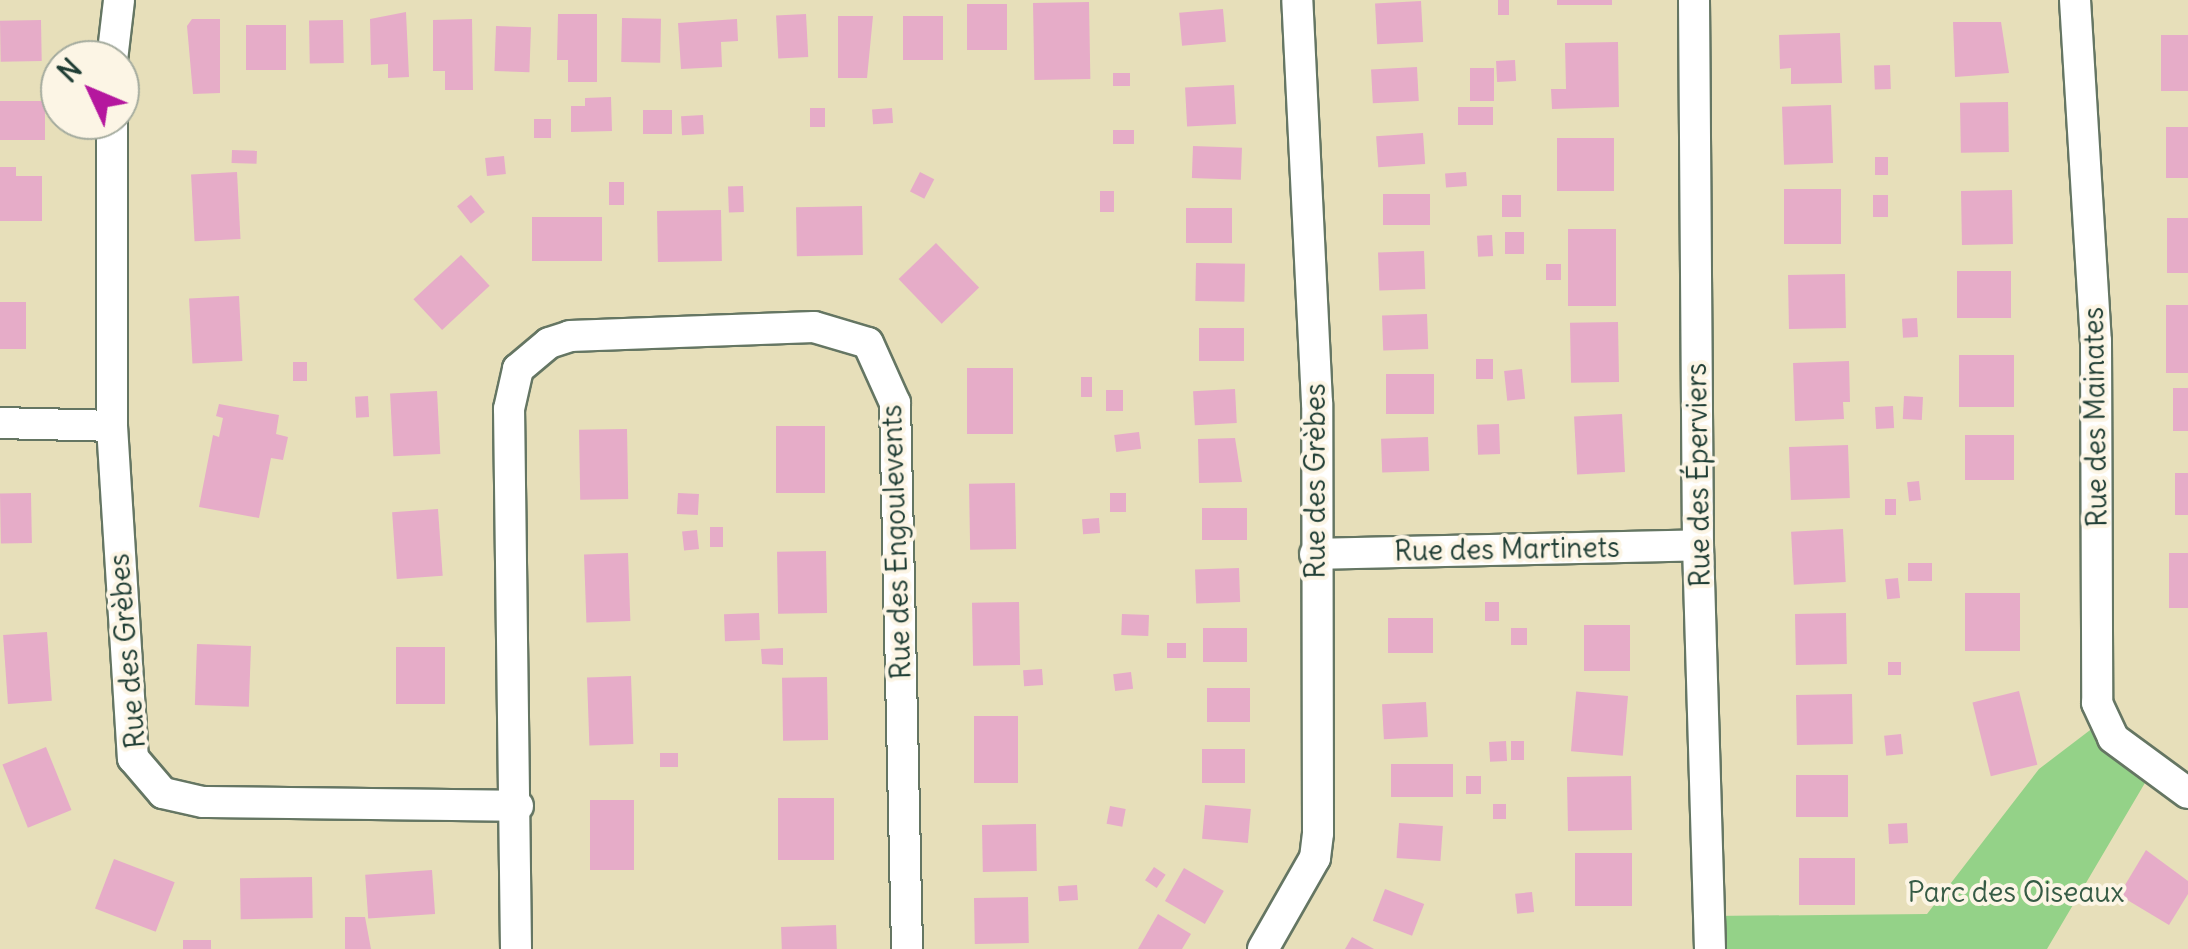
<!DOCTYPE html>
<meta charset="utf-8">
<style>
body{margin:0}
#map{position:relative;width:2188px;height:949px;overflow:hidden;background:#e7dfba;font-family:Delius,sans-serif}
div>[style]{position:absolute}
[style*='--x']{left:calc(var(--x)*1px);top:calc(var(--y)*1px);width:calc(var(--w)*1px);rotate:calc(var(--a)*1deg)}
.green>*{inset:0;background:#94d288}
.building>*{inset:0;background:#e6acc8;transform-origin:0 0}
.roads{filter:drop-shadow(2px 0 #657663) drop-shadow(-2px 0 #657663) drop-shadow(0 2px #657663) drop-shadow(0 -2px #657663)}
.minor>*{height:30px;margin:-15px;padding:0 15px;transform-origin:15px;border-radius:15px;background:#fff}
span{translate:-50% -50%;white-space:nowrap;text-align:center;line-height:1.15;-webkit-text-stroke:8px #fcf5e5;paint-order:stroke}
.street-label{font-size:28px;color:#1f3d34}
.park-label{font-size:28px;color:#365b45}
.north{position:absolute;left:40px;top:40px;width:100px;height:100px;box-sizing:border-box;background:#fcf5e5;border:2px solid #a4ab9e;border-radius:50%;rotate:314deg;font-size:28px;font-weight:700;line-height:40px;text-align:center;color:#1f3d34}
.north::after{content:'';display:block;margin:auto;width:35px;height:45px;background:#b5179e;clip-path:polygon(50% 0,100% 100%,50% 72%,0 100%)}
</style>
<div id="map">
<div class="green">
<i style="clip-path:polygon(2102px 721px,2152px 771px,2047px 949px,1710px 949px,1711px 916px,1927px 914px,2039px 769px)"></i>
</div>
<div class="building">
<i style="left:1498px;top:0;width:11px;height:15px"></i>
<i style="left:1557px;top:0;width:55px;height:5px"></i>
<i style="left:1421px;top:1px;width:41px;height:46px;rotate:87deg"></i>
<i style="left:1089px;top:2px;width:77px;height:56px;rotate:89deg"></i>
<i style="left:967px;top:4px;width:40px;height:46px"></i>
<i style="left:1223px;top:9px;width:33px;height:44px;rotate:85deg"></i>
<i style="clip-path:polygon(406px 12px,409px 77px,388px 78px,388px 64px,371px 65px,370px 19px)"></i>
<i style="clip-path:polygon(558px 14px,597px 14px,597px 82px,568px 82px,568px 60px,557px 60px)"></i>
<i style="left:806px;top:14px;width:43px;height:30px;rotate:87deg"></i>
<i style="clip-path:polygon(838px 16px,873px 16px,867px 78px,838px 78px)"></i>
<i style="left:903px;top:16px;width:40px;height:44px"></i>
<i style="left:622px;top:18px;width:39px;height:44px;rotate:1deg"></i>
<i style="clip-path:polygon(192px 19px,220px 19px,220px 93px,193px 94px,187px 26px)"></i>
<i style="clip-path:polygon(472px 19px,473px 90px,445px 90px,445px 71px,433px 71px,433px 20px)"></i>
<i style="clip-path:polygon(737px 19px,738px 41px,721px 42px,722px 67px,681px 69px,678px 23px)"></i>
<i style="left:41px;top:20px;width:41px;height:41px;rotate:89deg"></i>
<i style="left:343px;top:20px;width:43px;height:34px;rotate:89deg"></i>
<i style="clip-path:polygon(1953px 22px,2001px 22px,2009px 73px,1955px 77px)"></i>
<i style="left:246px;top:25px;width:40px;height:45px"></i>
<i style="left:496px;top:26px;width:35px;height:45px;rotate:2deg"></i>
<i style="clip-path:polygon(1840px 33px,1842px 83px,1791px 84px,1791px 68px,1780px 69px,1779px 35px)"></i>
<i style="left:2188px;top:35px;width:56px;height:27px;rotate:90deg"></i>
<i style="clip-path:polygon(1618px 42px,1619px 107px,1552px 109px,1551px 89px,1566px 89px,1565px 43px)"></i>
<i style="left:1515px;top:60px;width:21px;height:19px;rotate:87deg"></i>
<i style="left:1890px;top:65px;width:24px;height:16px;rotate:88deg"></i>
<i style="left:1417px;top:67px;width:34px;height:46px;rotate:87deg"></i>
<i style="left:1470px;top:68px;width:24px;height:33px"></i>
<i style="left:1113px;top:73px;width:17px;height:13px"></i>
<i style="left:1234px;top:85px;width:39px;height:49px;rotate:87deg"></i>
<i style="clip-path:polygon(611px 97px,612px 131px,571px 132px,571px 106px,585px 106px,585px 98px)"></i>
<i style="left:0;top:101px;width:45px;height:39px"></i>
<i style="left:2008px;top:102px;width:50px;height:48px;rotate:89deg"></i>
<i style="left:1831px;top:105px;width:58px;height:49px;rotate:88deg"></i>
<i style="left:1493px;top:107px;width:18px;height:35px;rotate:90deg"></i>
<i style="left:810px;top:108px;width:15px;height:19px"></i>
<i style="left:892px;top:108px;width:15px;height:20px;rotate:86deg"></i>
<i style="left:672px;top:110px;width:24px;height:29px;rotate:90deg"></i>
<i style="left:703px;top:115px;width:19px;height:22px;rotate:87deg"></i>
<i style="left:534px;top:119px;width:17px;height:19px"></i>
<i style="left:2188px;top:127px;width:51px;height:22px;rotate:90deg"></i>
<i style="left:1113px;top:130px;width:21px;height:14px"></i>
<i style="left:1423px;top:133px;width:31px;height:47px;rotate:86deg"></i>
<i style="left:1614px;top:138px;width:53px;height:57px;rotate:90deg"></i>
<i style="left:1193px;top:146px;width:49px;height:32px;rotate:2deg"></i>
<i style="left:232px;top:150px;width:25px;height:13px;rotate:2deg"></i>
<i style="left:504px;top:156px;width:18px;height:19px;rotate:84deg"></i>
<i style="left:1875px;top:157px;width:13px;height:18px"></i>
<i style="clip-path:polygon(0 167px,16px 167px,16px 176px,42px 176px,42px 221px,0 221px)"></i>
<i style="left:237px;top:172px;width:67px;height:46px;rotate:87deg"></i>
<i style="left:920px;top:172px;width:16px;height:22px;rotate:27deg"></i>
<i style="left:1466px;top:172px;width:14px;height:21px;rotate:86deg"></i>
<i style="left:624px;top:182px;width:23px;height:15px;rotate:90deg"></i>
<i style="left:743px;top:186px;width:26px;height:15px;rotate:88deg"></i>
<i style="left:1841px;top:189px;width:55px;height:57px;rotate:90deg"></i>
<i style="left:2012px;top:190px;width:54px;height:51px;rotate:89deg"></i>
<i style="left:1100px;top:191px;width:14px;height:21px"></i>
<i style="left:1430px;top:194px;width:31px;height:47px;rotate:90deg"></i>
<i style="left:471px;top:195px;width:22px;height:18px;rotate:51deg"></i>
<i style="left:1502px;top:195px;width:19px;height:22px"></i>
<i style="left:1873px;top:195px;width:15px;height:22px"></i>
<i style="left:862px;top:206px;width:49px;height:66px;rotate:89deg"></i>
<i style="left:1186px;top:208px;width:46px;height:35px"></i>
<i style="left:721px;top:210px;width:51px;height:64px;rotate:89deg"></i>
<i style="left:602px;top:217px;width:44px;height:70px;rotate:90deg"></i>
<i style="left:2167px;top:218px;width:21px;height:55px"></i>
<i style="left:1616px;top:229px;width:77px;height:48px;rotate:90deg"></i>
<i style="left:1524px;top:232px;width:22px;height:19px;rotate:90deg"></i>
<i style="left:1492px;top:235px;width:21px;height:15px;rotate:87deg"></i>
<i style="left:936px;top:243px;width:62px;height:52px;rotate:46deg"></i>
<i style="left:1424px;top:251px;width:38px;height:46px;rotate:88deg"></i>
<i style="left:461px;top:255px;width:42px;height:65px;rotate:47deg"></i>
<i style="left:1196px;top:263px;width:49px;height:38px;rotate:1deg"></i>
<i style="left:1546px;top:264px;width:15px;height:16px"></i>
<i style="left:2011px;top:271px;width:47px;height:54px;rotate:90deg"></i>
<i style="left:1845px;top:274px;width:54px;height:57px;rotate:89deg"></i>
<i style="left:239px;top:296px;width:65px;height:50px;rotate:87deg"></i>
<i style="left:26px;top:302px;width:47px;height:26px;rotate:90deg"></i>
<i style="left:2166px;top:305px;width:22px;height:68px"></i>
<i style="left:1427px;top:314px;width:35px;height:45px;rotate:88deg"></i>
<i style="left:1917px;top:318px;width:19px;height:15px;rotate:87deg"></i>
<i style="left:1618px;top:322px;width:60px;height:48px;rotate:89deg"></i>
<i style="left:1244px;top:328px;width:33px;height:45px;rotate:90deg"></i>
<i style="left:1959px;top:355px;width:55px;height:52px"></i>
<i style="left:1476px;top:359px;width:17px;height:20px"></i>
<i style="clip-path:polygon(1849px 361px,1850px 402px,1843px 402px,1844px 419px,1795px 421px,1793px 363px)"></i>
<i style="left:293px;top:362px;width:14px;height:19px"></i>
<i style="left:1013px;top:368px;width:66px;height:46px;rotate:90deg"></i>
<i style="left:1522px;top:369px;width:30px;height:18px;rotate:84deg"></i>
<i style="left:1434px;top:374px;width:40px;height:48px;rotate:90deg"></i>
<i style="left:1081px;top:377px;width:11px;height:20px"></i>
<i style="left:2188px;top:388px;width:43px;height:15px;rotate:90deg"></i>
<i style="left:1235px;top:389px;width:34px;height:42px;rotate:87deg"></i>
<i style="left:1106px;top:390px;width:17px;height:21px"></i>
<i style="left:437px;top:391px;width:63px;height:47px;rotate:87deg"></i>
<i style="left:368px;top:396px;width:21px;height:13px;rotate:87deg"></i>
<i style="left:1904px;top:396px;width:19px;height:23px;rotate:3deg"></i>
<i style="clip-path:polygon(219px 404px,279px 415px,276px 434px,288px 437px,283px 460px,271px 458px,259px 518px,199px 507px,213px 435px,219px 437px,223px 418px,216px 416px)"></i>
<i style="left:1893px;top:406px;width:22px;height:18px;rotate:87deg"></i>
<i style="left:1622px;top:414px;width:58px;height:48px;rotate:87deg"></i>
<i style="left:1499px;top:424px;width:30px;height:22px;rotate:88deg"></i>
<i style="left:776px;top:426px;width:49px;height:67px"></i>
<i style="left:627px;top:429px;width:70px;height:48px;rotate:89deg"></i>
<i style="left:1139px;top:432px;width:17px;height:25px;rotate:83deg"></i>
<i style="left:2014px;top:435px;width:45px;height:49px;rotate:90deg"></i>
<i style="left:1428px;top:437px;width:34px;height:47px;rotate:88deg"></i>
<i style="clip-path:polygon(1235px 438px,1242px 482px,1199px 483px,1198px 439px)"></i>
<i style="left:1848px;top:445px;width:53px;height:59px;rotate:88deg"></i>
<i style="left:2175px;top:473px;width:13px;height:42px"></i>
<i style="left:1919px;top:481px;width:19px;height:12px;rotate:84deg"></i>
<i style="left:1015px;top:483px;width:66px;height:46px;rotate:89deg"></i>
<i style="left:31px;top:493px;width:50px;height:31px;rotate:89deg"></i>
<i style="left:678px;top:493px;width:21px;height:21px;rotate:3deg"></i>
<i style="left:1110px;top:493px;width:16px;height:19px"></i>
<i style="left:1885px;top:499px;width:11px;height:16px"></i>
<i style="left:1247px;top:508px;width:32px;height:45px;rotate:90deg"></i>
<i style="left:438px;top:509px;width:67px;height:46px;rotate:86deg"></i>
<i style="left:1099px;top:518px;width:15px;height:17px;rotate:86deg"></i>
<i style="left:723px;top:527px;width:20px;height:13px;rotate:90deg"></i>
<i style="left:1843px;top:529px;width:53px;height:52px;rotate:87deg"></i>
<i style="left:697px;top:530px;width:19px;height:15px;rotate:84deg"></i>
<i style="left:826px;top:551px;width:62px;height:49px;rotate:89deg"></i>
<i style="left:628px;top:553px;width:68px;height:44px;rotate:88deg"></i>
<i style="left:2169px;top:553px;width:19px;height:55px"></i>
<i style="left:1908px;top:563px;width:24px;height:18px"></i>
<i style="left:1239px;top:568px;width:34px;height:44px;rotate:88deg"></i>
<i style="left:1898px;top:578px;width:20px;height:13px;rotate:84deg"></i>
<i style="left:1965px;top:593px;width:55px;height:58px"></i>
<i style="left:1019px;top:602px;width:63px;height:47px;rotate:89deg"></i>
<i style="left:1485px;top:602px;width:14px;height:19px"></i>
<i style="left:759px;top:613px;width:27px;height:35px;rotate:88deg"></i>
<i style="left:1846px;top:613px;width:51px;height:51px;rotate:89deg"></i>
<i style="left:1122px;top:614px;width:27px;height:21px;rotate:2deg"></i>
<i style="left:1433px;top:618px;width:35px;height:45px;rotate:90deg"></i>
<i style="left:1584px;top:625px;width:46px;height:46px"></i>
<i style="left:1203px;top:628px;width:44px;height:34px"></i>
<i style="left:1511px;top:628px;width:16px;height:17px"></i>
<i style="left:47px;top:632px;width:69px;height:44px;rotate:86deg"></i>
<i style="left:1167px;top:643px;width:19px;height:15px"></i>
<i style="left:197px;top:644px;width:54px;height:61px;rotate:2deg"></i>
<i style="left:396px;top:647px;width:49px;height:57px"></i>
<i style="clip-path:polygon(783px 648px,783px 665px,762px 664px,761px 649px)"></i>
<i style="left:1888px;top:662px;width:13px;height:13px"></i>
<i style="left:1042px;top:669px;width:16px;height:19px;rotate:86deg"></i>
<i style="left:1131px;top:672px;width:17px;height:18px;rotate:83deg"></i>
<i style="left:631px;top:676px;width:68px;height:44px;rotate:88deg"></i>
<i style="left:827px;top:677px;width:63px;height:45px;rotate:89deg"></i>
<i style="left:1207px;top:688px;width:43px;height:34px"></i>
<i style="left:2019px;top:691px;width:76px;height:48px;rotate:76deg"></i>
<i style="left:1852px;top:694px;width:50px;height:56px;rotate:89deg"></i>
<i style="left:1628px;top:696px;width:60px;height:52px;rotate:95deg"></i>
<i style="left:1426px;top:702px;width:35px;height:44px;rotate:87deg"></i>
<i style="left:974px;top:716px;width:44px;height:67px"></i>
<i style="left:1901px;top:734px;width:20px;height:17px;rotate:84deg"></i>
<i style="left:1506px;top:741px;width:20px;height:17px;rotate:87deg"></i>
<i style="left:1511px;top:741px;width:13px;height:19px"></i>
<i style="left:46px;top:747px;width:68px;height:47px;rotate:68deg"></i>
<i style="left:1202px;top:749px;width:43px;height:34px"></i>
<i style="left:660px;top:753px;width:18px;height:14px"></i>
<i style="left:1391px;top:764px;width:62px;height:33px"></i>
<i style="left:1796px;top:775px;width:52px;height:42px"></i>
<i style="left:1466px;top:776px;width:15px;height:18px"></i>
<i style="left:1631px;top:776px;width:54px;height:64px;rotate:89deg"></i>
<i style="left:778px;top:798px;width:56px;height:62px"></i>
<i style="left:590px;top:800px;width:44px;height:70px"></i>
<i style="left:1493px;top:804px;width:13px;height:15px"></i>
<i style="left:1205px;top:805px;width:46px;height:34px;rotate:5deg"></i>
<i style="left:1110px;top:806px;width:16px;height:18px;rotate:11deg"></i>
<i style="left:1399px;top:823px;width:44px;height:35px;rotate:4deg"></i>
<i style="left:1907px;top:823px;width:20px;height:19px;rotate:87deg"></i>
<i style="left:1036px;top:824px;width:47px;height:54px;rotate:89deg"></i>
<i style="clip-path:polygon(2146px 850px,2188px 881px,2188px 894px,2169px 925px,2119px 895px)"></i>
<i style="left:1632px;top:853px;width:53px;height:57px;rotate:90deg"></i>
<i style="left:1799px;top:858px;width:56px;height:47px"></i>
<i style="left:114px;top:859px;width:65px;height:53px;rotate:21deg"></i>
<i style="left:1154px;top:867px;width:14px;height:16px;rotate:34deg"></i>
<i style="left:1184px;top:868px;width:46px;height:38px;rotate:30deg"></i>
<i style="left:432px;top:870px;width:44px;height:67px;rotate:86deg"></i>
<i style="left:312px;top:877px;width:41px;height:72px;rotate:89deg"></i>
<i style="left:1077px;top:885px;width:15px;height:19px;rotate:86deg"></i>
<i style="left:1385px;top:889px;width:42px;height:34px;rotate:21deg"></i>
<i style="left:1532px;top:892px;width:20px;height:17px;rotate:84deg"></i>
<i style="left:1028px;top:897px;width:46px;height:54px;rotate:89deg"></i>
<i style="clip-path:polygon(1158px 914px,1191px 934px,1182px 949px,1138px 949px)"></i>
<i style="clip-path:polygon(345px 917px,365px 917px,371px 949px,345px 949px)"></i>
<i style="left:836px;top:925px;width:24px;height:55px;rotate:88deg"></i>
<i style="clip-path:polygon(1352px 937px,1374px 949px,1345px 949px)"></i>
<i style="left:183px;top:940px;width:28px;height:9px"></i>
</div>
<div class="roads">
<div class="minor">
<i style="--x:1694;--y:0;--w:545;--a:89.58"></i>
<i style="--x:1698;--y:545;--w:404;--a:88.3"></i>
<i style="--x:2075;--y:0;--w:342;--a:86.5"></i>
<i style="--x:2096;--y:341;--w:362;--a:89.8"></i>
<i style="--x:2097;--y:703;--w:38;--a:65"></i>
<i style="--x:2113;--y:738;--w:93;--a:36.3"></i>
<i style="--x:112;--y:60;--w:60;--a:-83.3"></i>
<i style="--x:112;--y:120;--w:306;--a:90"></i>
<i style="--x:112;--y:426;--w:333;--a:86.4"></i>
<i style="--x:133;--y:758;--w:46;--a:49.4"></i>
<i style="--x:163;--y:793;--w:41;--a:12.7"></i>
<i style="--x:203;--y:802;--w:315;--a:0.7"></i>
<i style="--x:0;--y:423;--w:112;--a:1.5"></i>
<i style="--x:1315;--y:554;--w:383;--a:-1.3"></i>
<i style="--x:516;--y:949;--w:540;--a:-90.74"></i>
<i style="--x:509;--y:409;--w:41;--a:-77.3"></i>
<i style="--x:518;--y:369;--w:40;--a:-40"></i>
<i style="--x:549;--y:343;--w:22;--a:-18"></i>
<i style="--x:570;--y:336;--w:244;--a:-2.1"></i>
<i style="--x:814;--y:327;--w:56;--a:16.5"></i>
<i style="--x:868;--y:343;--w:66;--a:65.8"></i>
<i style="--x:895;--y:403;--w:546;--a:88.74"></i>
<i style="--x:1263;--y:949;--w:105;--a:-60.3"></i>
<i style="--x:1315;--y:858;--w:25;--a:-83"></i>
<i style="--x:1318;--y:833;--w:430;--a:-90.1"></i>
<i style="--x:1317;--y:403;--w:403;--a:-92.8"></i>
</div>
</div>
<div class="street-label">
<span style="left:2095px;top:417px;rotate:-91deg">Rue des Mainates</span>
<span style="left:1698px;top:475px;rotate:-91deg">Rue des Éperviers</span>
<span style="left:1315px;top:481px;rotate:-90deg">Rue des Grèbes</span>
<span style="left:896px;top:542px;rotate:-92deg">Rue des Engoulevents</span>
<span style="left:1507px;top:549px;rotate:-1deg">Rue des Martinets</span>
<span style="left:127px;top:651px;rotate:-95deg">Rue des Grèbes</span>
</div>
<div class="park-label">
<span style="left:2016px;top:892px">Parc des Oiseaux</span>
</div>
<div class="north">N</div>
</div>
